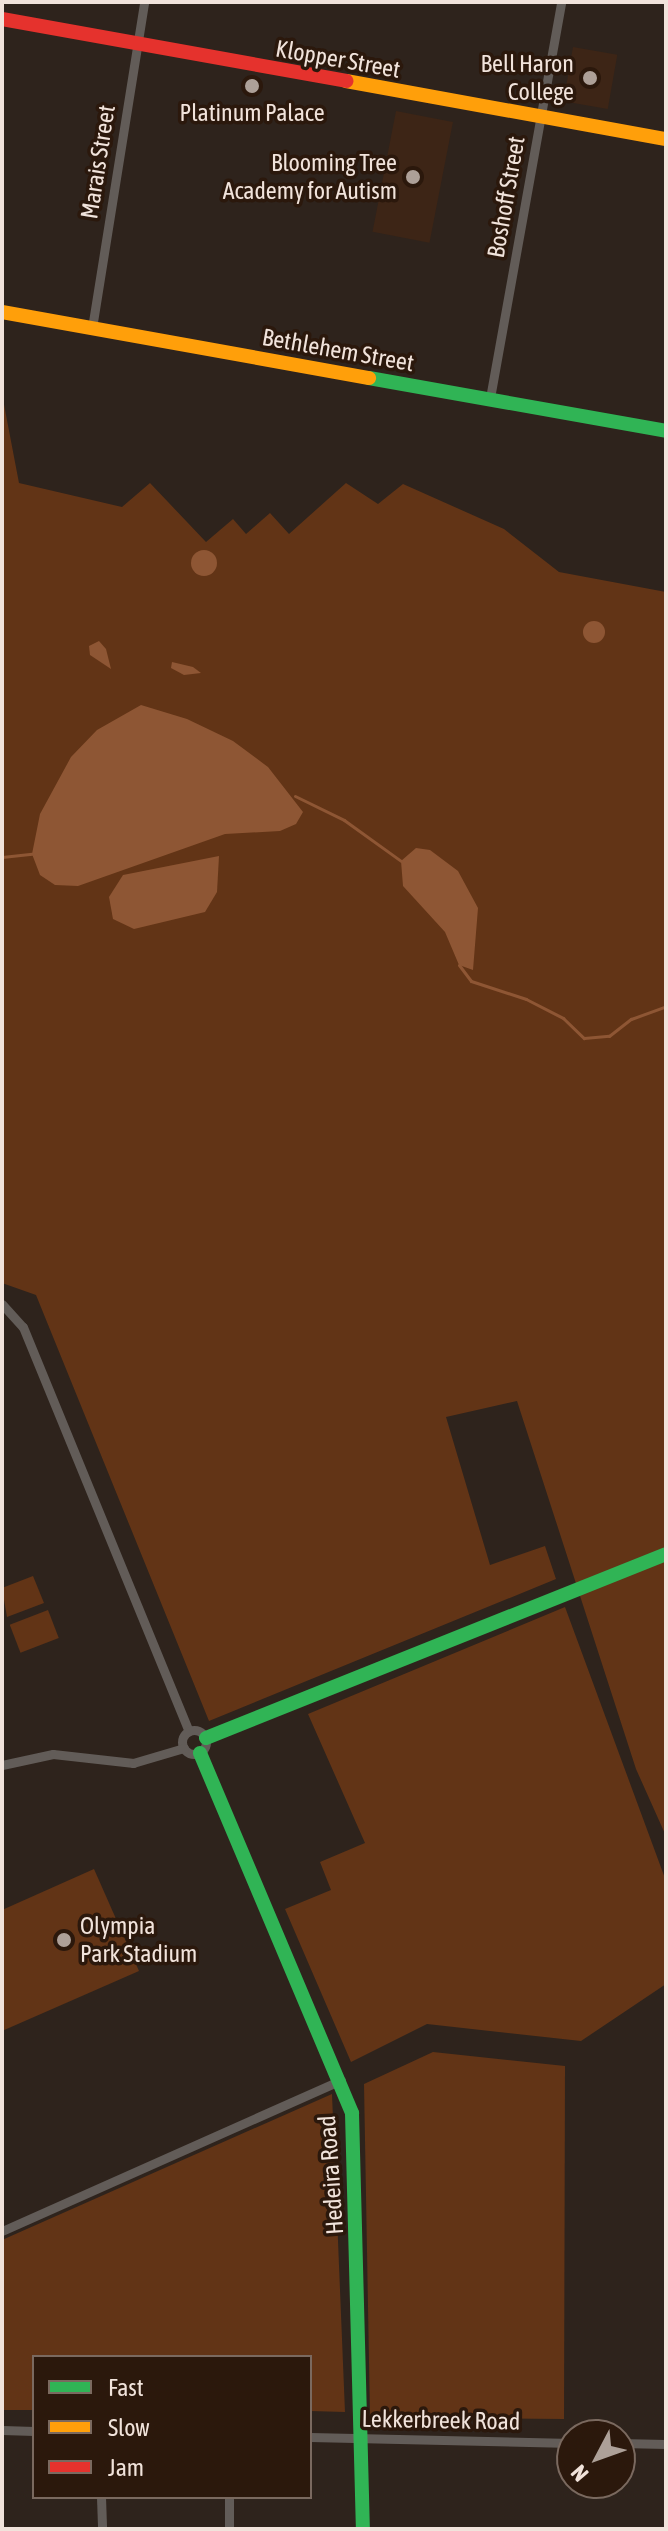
<!DOCTYPE html>
<style>
body{margin:0}
#map{position:relative;width:668px;height:2531px;overflow:hidden;background:#2e231c;font-family:"Asap Condensed",sans-serif}
div>[style]{position:absolute}
[style*='--x']{left:calc(var(--x)*1px);top:calc(var(--y)*1px);width:calc(var(--w)*1px);rotate:calc(var(--a)*1deg)}
.built>*{inset:0;background:#3d2516;transform-origin:0 0}
.green>*{inset:0;background:#623416;transform-origin:0 0}
.water>*{inset:0;background:#8e5634}
.round{border-radius:50%}
.stream>*{height:3px;margin:-1.5px;padding:0 1.5px;transform-origin:1.5px;border-radius:1.5px;background:#8e5634}
.street>*{height:9px;margin:-4.5px;padding:0 4.5px;transform-origin:4.5px;border-radius:4.5px;background:#625c58}
.street>.ring{margin:-4.5px;padding:0;box-sizing:content-box;background:none;border:9px solid #625c58;border-radius:50%}
.fast>*{height:14px;margin:-7px;padding:0 7px;transform-origin:7px;border-radius:7px;background:#30b455}
.slow>*{height:14px;margin:-7px;padding:0 7px;transform-origin:7px;border-radius:7px;background:#ff9f0a}
.jam>*{height:14px;margin:-7px;padding:0 7px;transform-origin:7px;border-radius:7px;background:#e5322d}
.dots>*{width:22px;height:22px;translate:-50% -50%;box-sizing:border-box;border:4px solid #2b180c;border-radius:50%}
span{translate:-50% -50%;white-space:nowrap;text-align:center;line-height:1.15;-webkit-text-stroke:7px #2b180c;paint-order:stroke}
.street-label{font-size:24px;color:#f1e3db}
.poi-label{font-size:24px;color:#f1e3db}
.right{translate:-100% -50%;text-align:right}
.left{translate:0 -50%;text-align:left}
.frame{position:absolute;inset:0;border:4px solid #f1e3db;pointer-events:none}
.legend{position:absolute;left:32px;top:2355px;width:280px;height:144px;box-sizing:border-box;background:#2b180c;border:2px solid #7a695f;margin:0;padding:10px 14px;list-style:none;font-size:24px;color:#f1e3db}
.legend li{display:flex;align-items:center;gap:16px;height:40px}
.legend b{width:40px;border:2px solid #7a695f}
.north{position:absolute;left:556px;top:2419px;width:80px;height:80px;box-sizing:border-box;background:#2b180c;border:2px solid #7a695f;border-radius:50%;rotate:229deg;font-size:22px;font-weight:700;line-height:32px;text-align:center;color:#f1e3db}
.north::after{content:'';display:block;margin:auto;width:28px;height:36px;background:#ada098;clip-path:polygon(50% 0,100% 100%,50% 72%,0 100%)}
</style>
<div id="map">
<div class="built">
<i style="left:573px;top:47px;width:45px;height:55px;rotate:10deg"></i>
<i style="left:396px;top:111px;width:58px;height:123px;rotate:11deg"></i>
</div>
<div class="green">
<i style="clip-path:polygon(2px 394px,19px 483px,122px 507px,150px 483px,206px 542px,233px 519px,246px 534px,270px 513px,289px 534px,346px 483px,378px 504px,403px 484px,504px 529px,559px 572px,666px 592px,666px 1836px,636px 1769px,517px 1401px,446px 1417px,490px 1565px,545px 1546px,556px 1579px,209px 1721px,36px 1295px,2px 1283px)"></i>
<i style="clip-path:polygon(33px 1576px,44px 1603px,7px 1617px,2px 1588px)"></i>
<i style="clip-path:polygon(565px 1607px,666px 1881px,666px 1984px,581px 2041px,427px 2024px,351px 2062px,285px 1909px,331px 1890px,320px 1862px,365px 1843px,308px 1714px)"></i>
<i style="left:48px;top:1610px;width:30px;height:41px;rotate:69deg"></i>
<i style="clip-path:polygon(94px 1869px,139px 1971px,2px 2031px,2px 1910px)"></i>
<i style="clip-path:polygon(433px 2052px,565px 2066px,564px 2419px,370px 2417px,364px 2084px)"></i>
<i style="clip-path:polygon(332px 2094px,345px 2412px,310px 2411px,310px 2357px,34px 2357px,34px 2410px,2px 2410px,2px 2240px)"></i>
</div>
<div class="water">
<i class="round" style="left:191px;top:550px;width:26px;height:26px"></i>
<i class="round" style="left:583px;top:621px;width:22px;height:22px"></i>
<i style="clip-path:polygon(99px 641px,106px 649px,111px 669px,90px 655px,89px 646px)"></i>
<i style="clip-path:polygon(172px 662px,193px 667px,201px 673px,184px 675px,171px 668px)"></i>
<i style="clip-path:polygon(141px 705px,187px 719px,233px 741px,268px 767px,303px 812px,296px 824px,280px 831px,225px 834px,78px 886px,55px 885px,40px 875px,32px 854px,40px 814px,71px 757px,97px 730px)"></i>
<i style="clip-path:polygon(416px 848px,430px 850px,458px 871px,478px 908px,473px 970px,459px 965px,445px 932px,403px 886px,401px 861px)"></i>
<i style="clip-path:polygon(219px 856px,217px 892px,205px 912px,134px 929px,113px 919px,109px 897px,123px 875px)"></i>
</div>
<div class="stream">
<i style="--x:295;--y:796;--w:55;--a:26.1"></i>
<i style="--x:344;--y:820;--w:70;--a:35.7"></i>
<i style="--x:2;--y:857;--w:30;--a:-6"></i>
<i style="--x:459;--y:965;--w:20;--a:53"></i>
<i style="--x:471;--y:981;--w:58;--a:18.1"></i>
<i style="--x:526;--y:999;--w:42;--a:27.2"></i>
<i style="--x:563;--y:1018;--w:29;--a:44"></i>
<i style="--x:584;--y:1038;--w:25;--a:-5"></i>
<i style="--x:609;--y:1036;--w:28;--a:-38"></i>
<i style="--x:631;--y:1019;--w:37;--a:-20"></i>
</div>
<div class="street">
<i style="--x:92;--y:328;--w:330;--a:-80.9"></i>
<i style="--x:490;--y:398;--w:402;--a:-79.8"></i>
<i style="--x:2;--y:1304;--w:31;--a:48"></i>
<i style="--x:23;--y:1327;--w:437;--a:67.7"></i>
<i class="ring" style="left:182px;top:1730px;width:15px;height:15px"></i>
<i style="--x:2;--y:1765;--w:52;--a:-12.2"></i>
<i style="--x:53;--y:1754;--w:81;--a:6.4"></i>
<i style="--x:133;--y:1763;--w:53;--a:-16.4"></i>
<i style="--x:2;--y:2231;--w:371;--a:-24"></i>
<i style="--x:2;--y:2430;--w:32;--a:2"></i>
<i style="--x:310;--y:2437;--w:262;--a:1.3"></i>
<i style="--x:620;--y:2443;--w:46;--a:1.2"></i>
<i style="--x:101;--y:2497;--w:32;--a:88"></i>
<i style="--x:229;--y:2497;--w:32;--a:90"></i>
</div>
<div class="fast">
<i style="--x:369;--y:378;--w:302;--a:10.1"></i>
<i style="--x:206;--y:1738;--w:495;--a:-21.8"></i>
<i style="--x:200;--y:1753;--w:391;--a:67.1"></i>
<i style="--x:352;--y:2113;--w:416;--a:88.5"></i>
</div>
<div class="slow">
<i style="--x:346;--y:81;--w:325;--a:10.3"></i>
<i style="--x:2;--y:312;--w:373;--a:10.2"></i>
</div>
<div class="jam">
<i style="--x:2;--y:19;--w:350;--a:10.2"></i>
</div>
<div class="dots">
<i style="left:590px;top:78px;background:#ada098"></i>
<i style="left:252px;top:86px;background:#ada098"></i>
<i style="left:413px;top:177px;background:#ada098"></i>
<i style="left:64px;top:1940px;background:#ada098"></i>
</div>
<div class="street-label">
<span style="left:338px;top:59px;rotate:10deg">Klopper Street</span>
<span style="left:98px;top:162px;rotate:-81deg">Marais Street</span>
<span style="left:506px;top:197px;rotate:-80deg">Boshoff Street</span>
<span style="left:338px;top:350px;rotate:10deg">Bethlehem Street</span>
<span style="left:331px;top:2175px;rotate:-94deg">Hedeira Road</span>
<span style="left:441px;top:2420px;rotate:1deg">Lekkerbreek Road</span>
</div>
<div class="poi-label">
<span class="right" style="left:574px;top:78px">Bell Haron<br>College</span>
<span style="left:252px;top:113px">Platinum Palace</span>
<span class="right" style="left:397px;top:177px">Blooming Tree<br>Academy for Autism</span>
<span class="left" style="left:80px;top:1940px">Olympia<br>Park Stadium</span>
</div>
<div class="frame"></div>
<ul class="legend">
<li><b style="height:10px;background:#30b455"></b>Fast</li>
<li><b style="height:10px;background:#ff9f0a"></b>Slow</li>
<li><b style="height:10px;background:#e5322d"></b>Jam</li>
</ul>
<div class="north">N</div>
</div>
